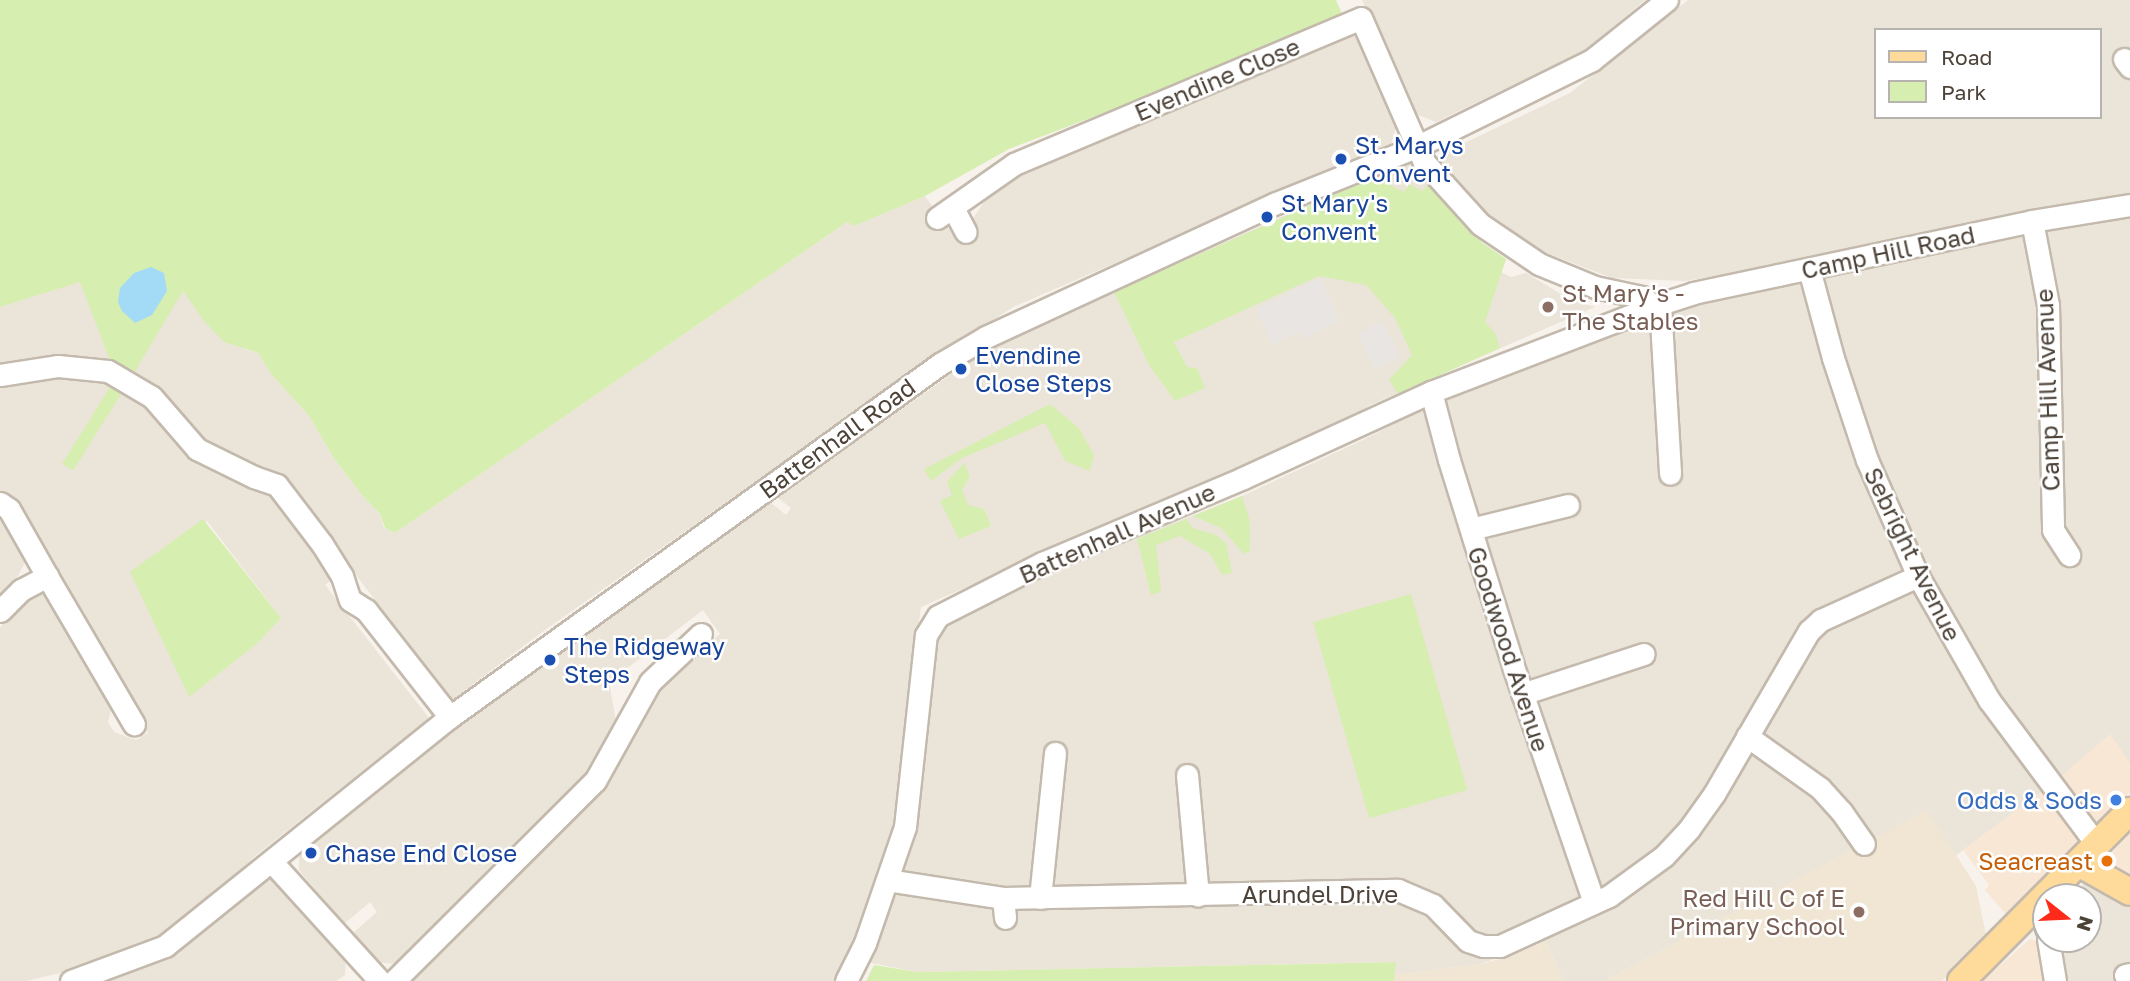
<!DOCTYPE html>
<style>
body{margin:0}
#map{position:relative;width:2130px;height:981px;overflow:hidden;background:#f7f2eb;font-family:"Golos Text",sans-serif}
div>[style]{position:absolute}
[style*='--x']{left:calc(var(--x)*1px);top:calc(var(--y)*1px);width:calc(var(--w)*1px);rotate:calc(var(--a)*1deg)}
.residential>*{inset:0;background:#ebe4d9}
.commercial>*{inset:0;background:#f9e7d5}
.education>*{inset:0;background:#f1e6d4}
.green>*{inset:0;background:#d7eeb1;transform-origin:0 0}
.parking>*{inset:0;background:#e8e5e2;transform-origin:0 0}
.water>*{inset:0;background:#a3dbf7}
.roads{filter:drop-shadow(2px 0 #c3b9ac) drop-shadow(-2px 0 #c3b9ac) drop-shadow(0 2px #c3b9ac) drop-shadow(0 -2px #c3b9ac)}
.minor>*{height:21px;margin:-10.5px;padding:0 10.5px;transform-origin:10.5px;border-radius:10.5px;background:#fff}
.major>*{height:26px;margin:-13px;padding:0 13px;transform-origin:13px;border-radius:13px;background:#ffdb9b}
.dots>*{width:19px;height:19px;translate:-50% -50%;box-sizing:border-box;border:4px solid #fff;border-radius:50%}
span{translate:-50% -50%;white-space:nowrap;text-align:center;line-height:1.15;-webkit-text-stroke:5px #fff;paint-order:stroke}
.street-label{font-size:24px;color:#4c4238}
.transit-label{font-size:24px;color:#164399}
.left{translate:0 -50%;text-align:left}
.education-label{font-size:24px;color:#785e54}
.right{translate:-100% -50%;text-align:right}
.shop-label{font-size:24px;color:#366cbe}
.food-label{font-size:24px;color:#c56008}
.legend{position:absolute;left:1874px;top:28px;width:228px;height:91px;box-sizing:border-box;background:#fff;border:2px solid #b7b3af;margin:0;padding:9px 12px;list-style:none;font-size:21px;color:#4c4238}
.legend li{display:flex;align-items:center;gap:14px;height:35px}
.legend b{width:35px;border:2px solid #b7b3af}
.north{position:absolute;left:2032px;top:883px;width:70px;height:70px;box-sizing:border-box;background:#fff;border:2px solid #b7b3af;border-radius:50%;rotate:108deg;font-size:19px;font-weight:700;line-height:28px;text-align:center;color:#4c4238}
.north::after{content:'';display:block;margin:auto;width:24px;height:32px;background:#ff2a19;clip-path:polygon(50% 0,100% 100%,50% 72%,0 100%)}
</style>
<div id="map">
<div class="residential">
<i style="clip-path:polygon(1362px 0,1645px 0,1584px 51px,1436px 122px,1416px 114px)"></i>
<i style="clip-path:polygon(evenodd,1688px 0,2130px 0,2130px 763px,2055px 782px,1955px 856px,1926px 811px,1604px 981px,1563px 981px,1546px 941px,1480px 964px,1394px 975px,1395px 962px,918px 972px,850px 959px,838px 981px,409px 981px,616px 770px,662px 680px,720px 634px,703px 610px,609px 682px,616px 721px,595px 764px,394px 964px,377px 962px,354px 932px,377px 912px,370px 902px,344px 924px,299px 870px,299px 852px,456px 726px,770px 502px,786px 515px,791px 508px,777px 497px,973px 359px,1016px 336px,1406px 161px,1425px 172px,1481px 242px,1506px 259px,1501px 272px,1511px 277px,1526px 273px,1569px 299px,1595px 307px,1368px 406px,1349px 421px,921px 607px,901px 751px,920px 753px,932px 645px,944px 622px,1037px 577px,1242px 496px,1367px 438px,1442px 399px,1678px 304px,1917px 235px,1782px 265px,1685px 281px,1612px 278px,1544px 252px,1484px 213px,1437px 156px,1570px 93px,1688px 0,1876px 30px,2100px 30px,2100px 117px,1876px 117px,1876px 30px)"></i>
<i style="clip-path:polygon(evenodd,1347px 33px,1359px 39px,1396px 128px,1391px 144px,1013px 307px,884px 391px,538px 635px,452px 700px,349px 566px,325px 585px,429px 718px,255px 856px,191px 917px,158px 936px,73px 970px,26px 981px,0 981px,0 628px,8px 615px,31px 595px,42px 593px,50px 597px,112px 706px,108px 722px,114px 732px,136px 740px,148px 733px,24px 512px,0 492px,0 307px,175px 251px,244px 349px,258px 353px,265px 361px,272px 375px,309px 416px,333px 457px,361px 494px,380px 514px,384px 528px,395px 533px,847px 222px,854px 226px,925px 196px,958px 241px,984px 202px,1017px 175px,1347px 33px,207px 521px,281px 618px,258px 643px,189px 696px,131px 572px,207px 521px)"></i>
<i style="clip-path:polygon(0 513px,28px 556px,15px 582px,0 595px)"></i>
<i style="clip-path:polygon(265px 879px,285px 882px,346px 957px,345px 975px,336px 981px,97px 981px,176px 949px)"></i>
<i style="clip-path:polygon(2085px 882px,2130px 905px,2130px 981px,2067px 981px,2059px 939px,2088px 939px,2088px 897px,2071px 897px)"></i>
</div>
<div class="commercial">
<i style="clip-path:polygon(2110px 734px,2130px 763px,2130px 792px,2096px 826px,2058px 779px)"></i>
<i style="clip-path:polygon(2043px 791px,2081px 841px,2009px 918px,1985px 890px,1989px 885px,1963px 850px)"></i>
<i style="clip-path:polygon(2130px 832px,2130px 881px,2106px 868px,2104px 862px)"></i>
<i style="clip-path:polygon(2030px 939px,2043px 943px,2050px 981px,1982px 981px)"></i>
</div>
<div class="education">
<i style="clip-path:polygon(1927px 810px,1976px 886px,1986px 935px,1942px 981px,1604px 981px)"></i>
<i style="clip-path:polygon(1546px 941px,1563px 981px,1394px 981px,1394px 975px,1480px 964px,1508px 957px)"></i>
</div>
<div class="green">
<i style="clip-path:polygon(0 0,1336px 0,1345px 21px,1009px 149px,925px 196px,854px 226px,847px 222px,395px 533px,385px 528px,380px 514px,361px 494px,333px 457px,309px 416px,272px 375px,258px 353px,224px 342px,204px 321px,183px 291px,134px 373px,111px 363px,80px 282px,0 307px)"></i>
<i style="clip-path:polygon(1374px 177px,1404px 192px,1409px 184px,1423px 191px,1432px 180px,1481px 242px,1506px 259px,1485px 322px,1495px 333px,1500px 348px,1398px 394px,1389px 380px,1412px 355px,1395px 318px,1366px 285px,1319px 276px,1174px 342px,1187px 367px,1197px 368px,1205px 388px,1175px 401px,1149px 365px,1114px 292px)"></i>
<i style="left:112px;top:384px;width:13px;height:94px;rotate:32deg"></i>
<i style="clip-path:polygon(1050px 404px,1079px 428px,1094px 455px,1090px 471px,1065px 461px,1045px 423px,962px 458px,931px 481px,924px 469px)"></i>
<i style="clip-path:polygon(964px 463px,970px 476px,962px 490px,968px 505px,984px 509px,991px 526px,959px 539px,940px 501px,952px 495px,947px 482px)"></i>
<i style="clip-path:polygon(1242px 496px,1250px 522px,1250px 551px,1244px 554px,1221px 528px,1193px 516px)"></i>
<i style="clip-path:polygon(203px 519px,281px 618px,258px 643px,189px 697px,130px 572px)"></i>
<i style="clip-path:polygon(1186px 519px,1193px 528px,1216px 535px,1226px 543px,1232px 573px,1222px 575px,1210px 554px,1180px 536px,1156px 545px,1161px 592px,1151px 595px,1137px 539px)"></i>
<i style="left:1411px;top:594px;width:204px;height:102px;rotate:74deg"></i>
<i style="clip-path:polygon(1396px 962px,1394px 981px,866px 981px,874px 965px,918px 972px)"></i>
</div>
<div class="parking">
<i style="clip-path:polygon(1320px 278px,1340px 321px,1303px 339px,1299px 332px,1272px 345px,1256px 309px)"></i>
<i style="left:1383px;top:321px;width:40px;height:28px;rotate:65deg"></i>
</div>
<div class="water">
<i style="clip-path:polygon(151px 267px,164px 273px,167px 291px,152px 315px,135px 323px,122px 311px,118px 302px,120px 288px,134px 273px)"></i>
</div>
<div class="roads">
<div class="minor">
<i style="--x:2124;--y:59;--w:10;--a:53"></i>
<i style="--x:953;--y:208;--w:27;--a:62"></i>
<i style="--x:937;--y:218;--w:94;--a:-35"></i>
<i style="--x:1014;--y:164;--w:376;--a:-22.8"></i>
<i style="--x:1361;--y:18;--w:157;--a:66.4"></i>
<i style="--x:1424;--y:162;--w:84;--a:47.9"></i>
<i style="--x:1480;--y:224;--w:71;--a:34.1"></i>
<i style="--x:1539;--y:264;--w:61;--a:22.3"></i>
<i style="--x:1595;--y:287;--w:48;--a:12"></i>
<i style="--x:1642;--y:297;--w:6;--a:39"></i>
<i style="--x:1647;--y:301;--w:7;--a:74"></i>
<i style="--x:2032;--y:221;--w:86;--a:79.2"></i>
<i style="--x:2048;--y:305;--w:225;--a:88.7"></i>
<i style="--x:2053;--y:530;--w:30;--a:57"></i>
<i style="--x:1809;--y:269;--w:92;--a:74.9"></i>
<i style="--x:1833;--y:358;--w:108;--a:71.6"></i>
<i style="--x:1867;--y:460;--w:127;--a:66.3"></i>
<i style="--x:1918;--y:576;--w:143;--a:60.2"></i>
<i style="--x:1989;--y:700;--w:181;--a:53.3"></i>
<i style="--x:1660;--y:304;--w:170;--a:86.6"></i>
<i style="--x:0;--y:375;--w:59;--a:-8.8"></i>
<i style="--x:58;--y:366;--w:50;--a:5.7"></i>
<i style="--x:108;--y:371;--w:51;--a:30.6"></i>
<i style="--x:152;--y:397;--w:69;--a:49.1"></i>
<i style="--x:197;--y:449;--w:64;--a:26.2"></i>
<i style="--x:254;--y:477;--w:24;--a:19"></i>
<i style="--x:277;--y:485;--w:74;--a:52.7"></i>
<i style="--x:322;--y:544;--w:38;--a:58"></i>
<i style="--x:342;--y:576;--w:25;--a:72"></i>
<i style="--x:350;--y:600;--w:19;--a:32"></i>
<i style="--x:366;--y:610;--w:136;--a:51.9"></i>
<i style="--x:1431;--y:392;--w:70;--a:75.2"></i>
<i style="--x:1449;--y:460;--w:216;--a:72.7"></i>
<i style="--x:1513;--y:666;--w:250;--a:71.1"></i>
<i style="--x:0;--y:503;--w:11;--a:34"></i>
<i style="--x:9;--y:509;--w:77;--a:60.4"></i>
<i style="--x:1471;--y:529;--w:100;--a:-13.9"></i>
<i style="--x:0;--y:611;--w:30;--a:-45"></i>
<i style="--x:21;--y:590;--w:30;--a:-28"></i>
<i style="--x:47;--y:576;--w:172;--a:59.6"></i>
<i style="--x:1522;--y:694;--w:128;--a:-18.2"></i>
<i style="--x:1747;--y:736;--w:90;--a:35.5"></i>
<i style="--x:1820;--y:788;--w:31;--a:48"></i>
<i style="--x:1841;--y:811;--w:40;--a:55.1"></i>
<i style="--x:1187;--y:775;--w:121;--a:84.8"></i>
<i style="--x:272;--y:862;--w:161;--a:47.8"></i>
<i style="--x:887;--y:880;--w:117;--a:8.8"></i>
<i style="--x:1003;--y:898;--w:395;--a:-1.2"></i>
<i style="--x:1398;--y:890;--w:38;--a:23"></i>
<i style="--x:1433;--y:905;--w:50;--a:45.8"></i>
<i style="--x:1468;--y:941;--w:16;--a:18"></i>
<i style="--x:1483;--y:946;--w:17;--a:0"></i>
<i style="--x:1500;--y:946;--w:120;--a:-24.6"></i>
<i style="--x:1609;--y:896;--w:68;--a:-36"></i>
<i style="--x:1664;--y:856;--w:37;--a:-47"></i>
<i style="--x:1689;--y:829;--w:43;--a:-54.5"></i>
<i style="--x:1714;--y:794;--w:189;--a:-59.8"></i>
<i style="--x:1809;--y:631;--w:16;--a:-43"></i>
<i style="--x:1821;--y:620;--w:107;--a:-24.4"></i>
<i style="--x:1003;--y:898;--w:20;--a:84"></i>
<i style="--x:1040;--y:898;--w:146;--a:-84.1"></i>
<i style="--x:2036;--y:906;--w:14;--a:54"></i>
<i style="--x:2044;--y:917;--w:11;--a:80"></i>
<i style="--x:2048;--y:939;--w:43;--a:80.5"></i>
<i style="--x:2125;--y:975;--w:5;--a:-11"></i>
<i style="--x:71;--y:981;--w:100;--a:-20.4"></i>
<i style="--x:165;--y:946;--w:366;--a:-38.8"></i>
<i style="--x:450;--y:717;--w:604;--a:-35.77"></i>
<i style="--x:940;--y:364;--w:53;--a:-30.4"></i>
<i style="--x:986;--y:337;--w:319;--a:-24.8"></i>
<i style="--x:1276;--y:203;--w:151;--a:-21.8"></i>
<i style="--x:1416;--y:147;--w:196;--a:-26.3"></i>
<i style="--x:1592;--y:60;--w:96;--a:-38.7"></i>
<i style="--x:394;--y:981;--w:284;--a:-44.9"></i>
<i style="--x:595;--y:781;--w:113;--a:-60.9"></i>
<i style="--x:650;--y:682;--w:70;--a:-43.3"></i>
<i style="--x:846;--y:981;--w:42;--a:-63.4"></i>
<i style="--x:865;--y:943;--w:123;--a:-71"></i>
<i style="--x:905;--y:827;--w:193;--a:-83.8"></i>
<i style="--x:926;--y:635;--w:22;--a:-58"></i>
<i style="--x:938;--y:616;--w:117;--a:-27"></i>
<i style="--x:1042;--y:563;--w:218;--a:-22.9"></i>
<i style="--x:1243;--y:478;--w:207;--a:-24.6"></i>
<i style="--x:1431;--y:392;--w:245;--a:-21"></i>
<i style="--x:1660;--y:304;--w:35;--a:-18"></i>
<i style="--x:1693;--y:293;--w:87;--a:-12"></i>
<i style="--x:1778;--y:275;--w:260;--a:-12"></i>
<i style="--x:2032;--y:221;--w:99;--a:-9.3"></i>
</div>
<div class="major">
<i style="--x:2080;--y:864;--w:57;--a:29.2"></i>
<i style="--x:1961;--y:981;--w:240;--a:-45.2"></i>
</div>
</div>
<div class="dots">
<i style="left:1341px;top:159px;background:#1a4fb4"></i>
<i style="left:1267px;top:217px;background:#1a4fb4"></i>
<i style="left:1548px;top:307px;background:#8d6e63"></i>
<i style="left:961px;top:369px;background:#1a4fb4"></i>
<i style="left:550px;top:660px;background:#1a4fb4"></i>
<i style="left:2116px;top:800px;background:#3f7fe0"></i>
<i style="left:311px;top:853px;background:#1a4fb4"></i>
<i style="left:2107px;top:861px;background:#e8710a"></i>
<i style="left:1859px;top:912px;background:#8d6e63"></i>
</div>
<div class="street-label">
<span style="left:1217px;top:79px;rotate:-23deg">Evendine Close</span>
<span style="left:1888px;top:252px;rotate:-12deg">Camp Hill Road</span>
<span style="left:2047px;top:390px;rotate:-92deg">Camp Hill Avenue</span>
<span style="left:837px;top:438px;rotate:-36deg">Battenhall Road</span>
<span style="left:1117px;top:533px;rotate:-24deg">Battenhall Avenue</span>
<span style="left:1913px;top:554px;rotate:64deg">Sebright Avenue</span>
<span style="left:1509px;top:649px;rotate:72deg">Goodwood Avenue</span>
<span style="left:1320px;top:894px">Arundel Drive</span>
</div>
<div class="transit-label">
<span class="left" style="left:1355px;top:159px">St. Marys<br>Convent</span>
<span class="left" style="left:1281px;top:217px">St Mary's<br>Convent</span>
<span class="left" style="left:975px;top:369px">Evendine<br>Close Steps</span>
<span class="left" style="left:564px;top:660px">The Ridgeway<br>Steps</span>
<span class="left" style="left:325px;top:853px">Chase End Close</span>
</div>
<div class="education-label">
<span class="left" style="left:1562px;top:307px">St Mary's -<br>The Stables</span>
<span class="right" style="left:1845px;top:912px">Red Hill C of E<br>Primary School</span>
</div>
<div class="shop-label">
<span class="right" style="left:2102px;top:800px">Odds &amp; Sods</span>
</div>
<div class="food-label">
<span class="right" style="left:2093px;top:861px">Seacreast</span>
</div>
<ul class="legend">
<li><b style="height:9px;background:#ffdb9b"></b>Road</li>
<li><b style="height:19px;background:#d7eeb1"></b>Park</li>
</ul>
<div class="north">N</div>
</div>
